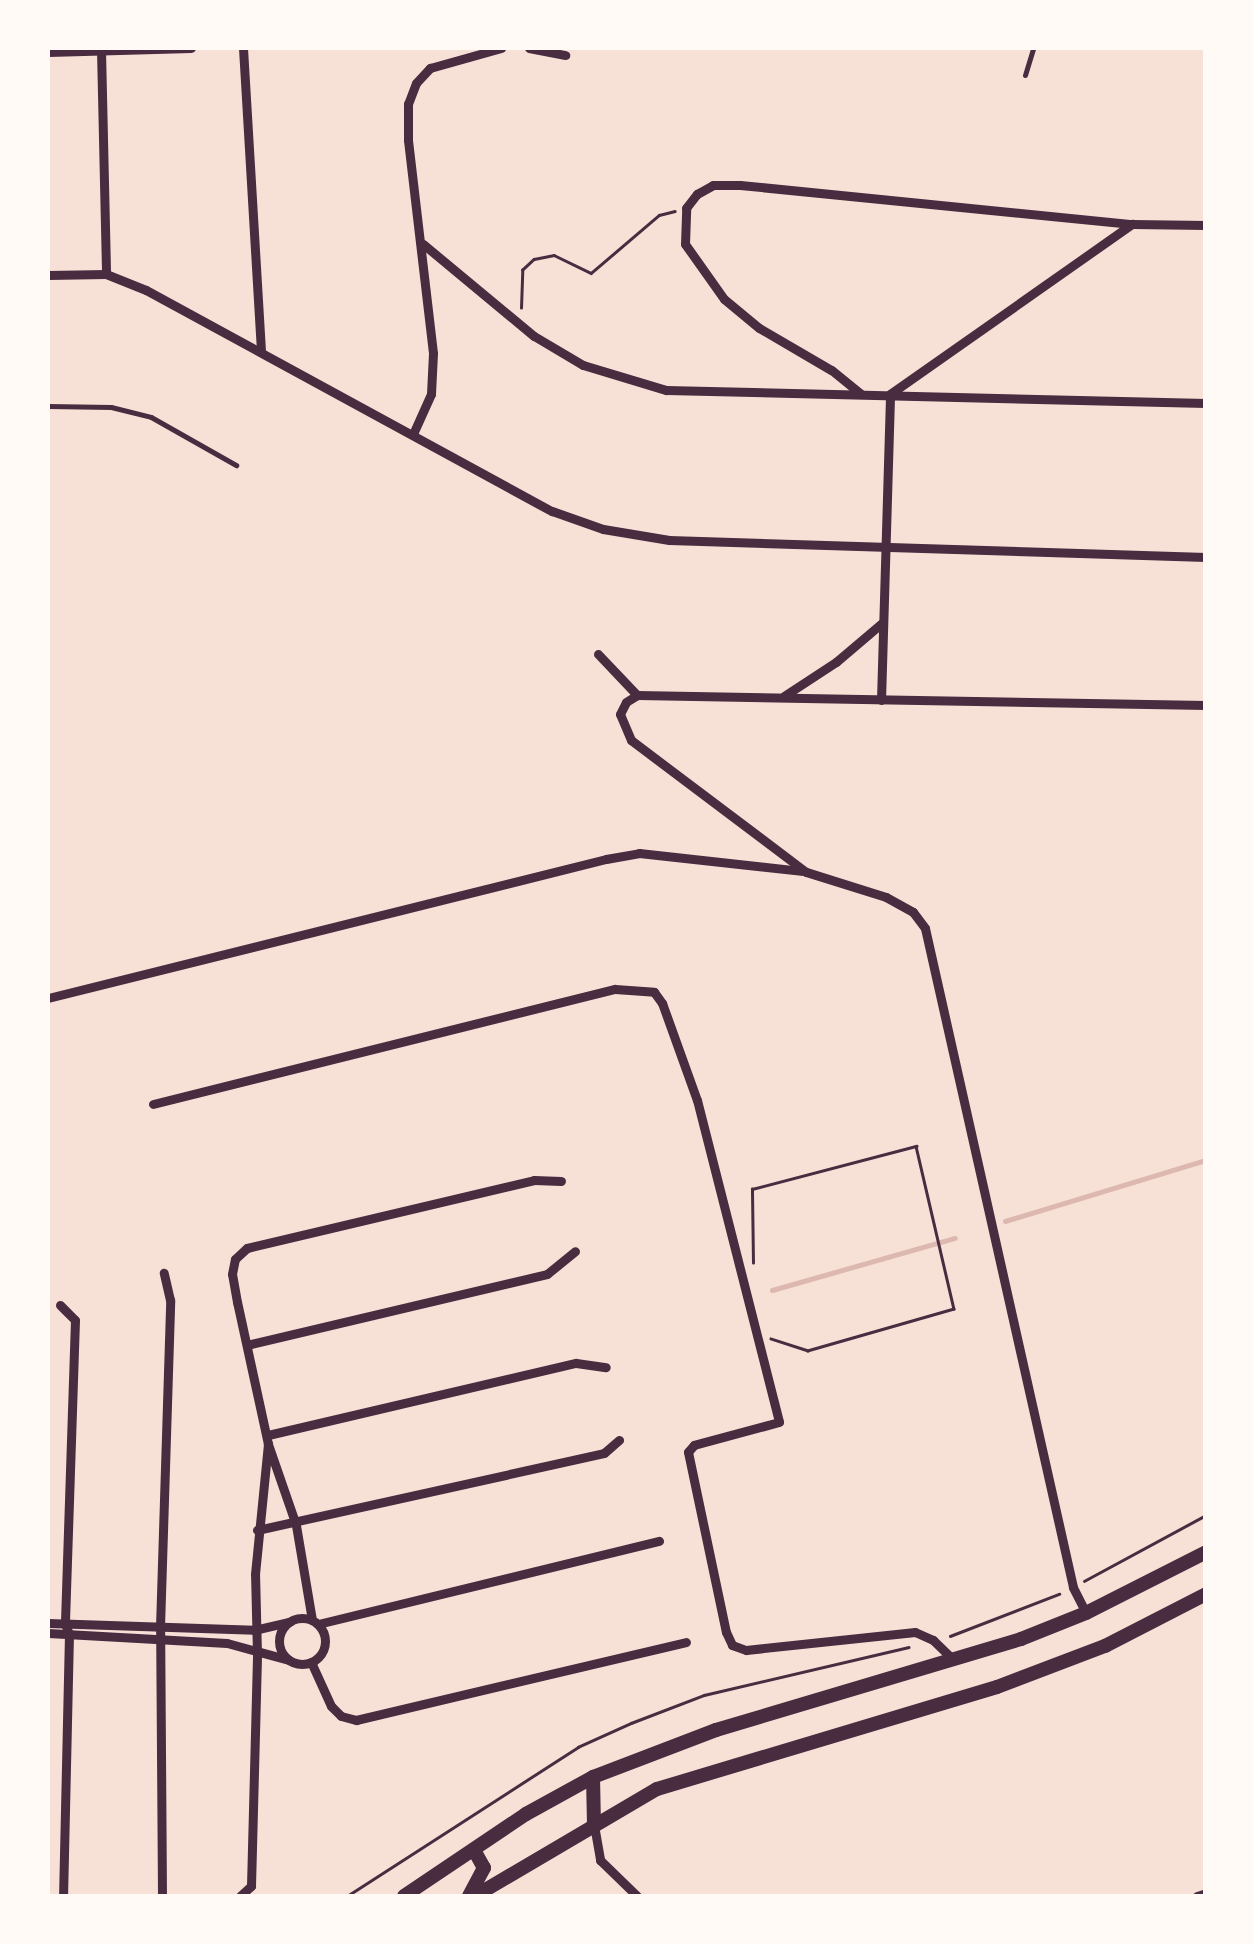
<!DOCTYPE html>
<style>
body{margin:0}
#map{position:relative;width:1253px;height:1944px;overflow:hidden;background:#f7e1d7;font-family:Montserrat,sans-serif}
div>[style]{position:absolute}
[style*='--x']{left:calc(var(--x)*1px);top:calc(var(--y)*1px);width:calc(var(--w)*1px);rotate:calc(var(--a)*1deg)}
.stream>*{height:5px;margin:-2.5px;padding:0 2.5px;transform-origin:2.5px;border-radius:2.5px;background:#dcb8b0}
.path>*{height:2.5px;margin:-1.25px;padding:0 1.25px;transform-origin:1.25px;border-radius:1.25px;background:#4a2c40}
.service>*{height:5px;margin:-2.5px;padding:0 2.5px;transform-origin:2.5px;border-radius:2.5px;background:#4a2c40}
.minor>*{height:9px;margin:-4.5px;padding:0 4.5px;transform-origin:4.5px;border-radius:4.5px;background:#4a2c40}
.minor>.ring{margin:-4.5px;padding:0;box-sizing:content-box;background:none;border:9px solid #4a2c40;border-radius:50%}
.primary>*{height:14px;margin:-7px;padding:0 7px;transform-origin:7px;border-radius:7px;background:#4a2c40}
span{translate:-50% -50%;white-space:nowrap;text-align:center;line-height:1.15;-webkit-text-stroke:10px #fffaf5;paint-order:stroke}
.frame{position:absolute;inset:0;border:50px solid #fffaf5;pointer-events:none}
</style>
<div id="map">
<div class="stream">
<i style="--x:1005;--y:1221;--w:210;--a:-16.9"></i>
<i style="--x:772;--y:1290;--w:190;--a:-15.9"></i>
</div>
<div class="path">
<i style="--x:521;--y:308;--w:38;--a:-88"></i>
<i style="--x:522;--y:270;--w:16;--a:-43"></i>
<i style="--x:534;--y:259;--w:20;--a:-11"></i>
<i style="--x:554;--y:255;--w:41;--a:25.9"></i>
<i style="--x:591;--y:273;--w:89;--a:-40.5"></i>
<i style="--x:659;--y:215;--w:16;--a:-14"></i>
<i style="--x:753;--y:1263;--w:74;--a:-90.8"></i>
<i style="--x:752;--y:1189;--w:170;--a:-14.7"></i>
<i style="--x:916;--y:1146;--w:167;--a:76.9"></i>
<i style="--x:954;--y:1309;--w:152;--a:164"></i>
<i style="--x:808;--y:1351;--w:39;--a:-162"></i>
<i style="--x:1084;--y:1581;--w:139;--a:-28.4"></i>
<i style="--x:950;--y:1636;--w:117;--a:-21.1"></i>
<i style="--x:347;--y:1896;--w:275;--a:-32.8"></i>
<i style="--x:578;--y:1747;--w:58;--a:-24.4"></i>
<i style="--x:631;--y:1723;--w:78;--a:-21"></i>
<i style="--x:704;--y:1695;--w:210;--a:-13.2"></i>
</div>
<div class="service">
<i style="--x:1025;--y:75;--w:28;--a:-73"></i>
<i style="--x:48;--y:406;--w:63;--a:0.9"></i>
<i style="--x:111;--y:407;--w:41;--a:14"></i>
<i style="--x:151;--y:417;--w:98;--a:29.5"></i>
</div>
<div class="minor">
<i style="--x:243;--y:48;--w:304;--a:86.6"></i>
<i style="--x:529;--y:48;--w:37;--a:11"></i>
<i style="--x:101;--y:50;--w:224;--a:88.7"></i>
<i style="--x:48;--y:52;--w:143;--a:-1.6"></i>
<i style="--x:423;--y:244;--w:144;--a:39.7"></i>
<i style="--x:534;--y:336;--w:57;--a:30.6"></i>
<i style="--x:583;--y:365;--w:87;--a:16.8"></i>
<i style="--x:666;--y:390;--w:540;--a:1.38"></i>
<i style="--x:48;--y:275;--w:58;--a:-1"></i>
<i style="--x:106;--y:274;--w:43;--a:21.8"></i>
<i style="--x:146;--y:290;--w:462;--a:28.6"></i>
<i style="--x:552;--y:511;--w:54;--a:19.4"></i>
<i style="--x:603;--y:529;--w:67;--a:9.5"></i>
<i style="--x:669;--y:540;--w:537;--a:1.81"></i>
<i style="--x:861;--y:394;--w:38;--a:-141"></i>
<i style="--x:831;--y:370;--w:83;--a:-149.7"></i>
<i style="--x:759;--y:328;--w:45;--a:-140.4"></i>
<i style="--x:724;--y:299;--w:67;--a:-125.3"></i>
<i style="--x:685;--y:244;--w:36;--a:-88"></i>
<i style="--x:686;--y:208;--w:18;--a:-52"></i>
<i style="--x:697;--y:194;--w:18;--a:-29"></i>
<i style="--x:713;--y:185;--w:27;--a:0"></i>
<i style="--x:740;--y:185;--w:394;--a:5.7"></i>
<i style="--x:1132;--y:224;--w:74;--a:0.8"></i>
<i style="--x:413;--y:434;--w:44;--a:-65.8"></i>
<i style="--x:431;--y:394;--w:41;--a:-87.2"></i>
<i style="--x:433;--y:353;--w:214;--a:-96.7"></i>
<i style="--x:408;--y:140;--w:36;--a:-90"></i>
<i style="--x:408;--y:104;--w:22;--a:-69"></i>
<i style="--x:416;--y:83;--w:21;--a:-47"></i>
<i style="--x:430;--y:68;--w:74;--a:-15.7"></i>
<i style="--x:598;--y:654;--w:57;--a:46.4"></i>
<i style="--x:784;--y:696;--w:62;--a:-33.2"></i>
<i style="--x:836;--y:662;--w:60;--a:-40.3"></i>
<i style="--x:881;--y:700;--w:306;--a:-88.3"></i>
<i style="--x:890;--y:394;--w:296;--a:-35.1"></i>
<i style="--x:48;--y:998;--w:575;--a:-13.99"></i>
<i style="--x:606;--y:859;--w:34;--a:-10"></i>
<i style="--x:639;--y:853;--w:163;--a:6.3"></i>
<i style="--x:153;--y:1104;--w:476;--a:-14"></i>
<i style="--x:615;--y:989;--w:39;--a:4"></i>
<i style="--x:654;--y:992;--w:14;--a:54"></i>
<i style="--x:662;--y:1003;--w:103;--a:70.2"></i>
<i style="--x:697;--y:1100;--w:332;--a:75.7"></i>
<i style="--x:779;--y:1422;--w:88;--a:164.9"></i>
<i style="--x:694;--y:1445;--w:9;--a:131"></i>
<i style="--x:688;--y:1452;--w:184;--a:78.1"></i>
<i style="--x:726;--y:1632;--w:14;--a:65"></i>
<i style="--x:732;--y:1645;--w:15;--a:20"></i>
<i style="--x:746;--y:1650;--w:170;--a:-6.1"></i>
<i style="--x:915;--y:1632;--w:20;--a:24"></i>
<i style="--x:933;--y:1640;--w:28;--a:44"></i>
<i style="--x:60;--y:1305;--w:21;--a:45"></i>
<i style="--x:75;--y:1320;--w:304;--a:91.9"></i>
<i style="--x:65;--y:1624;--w:11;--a:68"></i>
<i style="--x:69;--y:1634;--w:262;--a:91.3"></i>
<i style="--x:247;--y:1345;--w:308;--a:-13.3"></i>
<i style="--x:547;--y:1274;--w:36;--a:-39"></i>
<i style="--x:268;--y:1435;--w:316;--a:-13.2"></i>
<i style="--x:576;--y:1363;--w:30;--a:8"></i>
<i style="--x:257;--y:1530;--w:355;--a:-12.5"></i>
<i style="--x:604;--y:1453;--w:20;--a:-41"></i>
<i style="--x:1086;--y:1613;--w:29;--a:-117"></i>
<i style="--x:1073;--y:1587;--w:675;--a:-102.66"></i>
<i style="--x:925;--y:928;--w:20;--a:-127"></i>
<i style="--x:913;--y:912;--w:31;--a:-151"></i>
<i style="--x:886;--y:897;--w:84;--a:-162.6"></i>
<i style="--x:806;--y:872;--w:219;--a:-143"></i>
<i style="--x:631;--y:740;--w:28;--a:-113"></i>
<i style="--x:620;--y:714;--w:13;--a:-63"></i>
<i style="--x:626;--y:702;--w:13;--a:-32"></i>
<i style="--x:637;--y:695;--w:569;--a:1.01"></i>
<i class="ring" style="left:279px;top:1618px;width:37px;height:37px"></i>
<i style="--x:312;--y:1620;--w:96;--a:-99.6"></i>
<i style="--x:296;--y:1525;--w:86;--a:-109.1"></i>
<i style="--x:268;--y:1444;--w:145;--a:-102.3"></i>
<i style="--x:237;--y:1302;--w:28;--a:-100"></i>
<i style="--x:232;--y:1274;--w:15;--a:-79"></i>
<i style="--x:235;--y:1259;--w:16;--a:-43"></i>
<i style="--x:247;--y:1248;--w:295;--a:-13.3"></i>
<i style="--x:534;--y:1180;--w:27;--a:2"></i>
<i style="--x:48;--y:1623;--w:206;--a:1.9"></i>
<i style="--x:254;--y:1630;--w:37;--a:-13"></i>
<i style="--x:318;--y:1624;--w:351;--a:-13.7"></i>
<i style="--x:48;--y:1633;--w:179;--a:3.2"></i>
<i style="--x:227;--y:1643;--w:64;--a:15.3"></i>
<i style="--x:311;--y:1662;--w:48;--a:65.6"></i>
<i style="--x:331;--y:1706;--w:14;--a:45"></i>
<i style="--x:341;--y:1716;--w:16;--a:15"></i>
<i style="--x:356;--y:1720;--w:339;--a:-13.3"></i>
<i style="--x:594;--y:1825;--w:36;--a:80"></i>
<i style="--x:600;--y:1860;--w:52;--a:44.2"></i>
<i style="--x:162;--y:1896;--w:269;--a:-90.4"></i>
<i style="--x:160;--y:1627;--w:327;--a:-88.2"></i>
<i style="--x:170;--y:1300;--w:28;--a:-103"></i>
<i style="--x:240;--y:1896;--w:15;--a:-42"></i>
<i style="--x:251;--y:1886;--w:232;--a:-88.5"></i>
<i style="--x:257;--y:1654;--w:80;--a:-91.4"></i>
<i style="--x:255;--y:1574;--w:131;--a:-84.3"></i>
<i style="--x:1197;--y:1896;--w:9;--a:-18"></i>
</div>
<div class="primary">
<i style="--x:593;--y:1777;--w:48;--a:88.8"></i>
<i style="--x:404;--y:1896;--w:147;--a:-33.9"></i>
<i style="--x:526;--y:1814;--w:77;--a:-28.9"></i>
<i style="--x:593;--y:1777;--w:132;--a:-20.9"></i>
<i style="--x:716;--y:1730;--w:318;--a:-16.6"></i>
<i style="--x:1021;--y:1639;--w:70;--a:-21.8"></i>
<i style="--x:1086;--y:1613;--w:135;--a:-26.9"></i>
<i style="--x:469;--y:1896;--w:32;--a:-62"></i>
<i style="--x:484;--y:1868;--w:21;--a:-119"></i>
<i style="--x:475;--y:1896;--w:211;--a:-30.5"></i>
<i style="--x:657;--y:1789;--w:355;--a:-16.7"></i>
<i style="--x:997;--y:1687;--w:116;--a:-20.8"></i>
<i style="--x:1105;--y:1646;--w:114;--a:-27.2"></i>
</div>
<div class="frame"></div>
</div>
